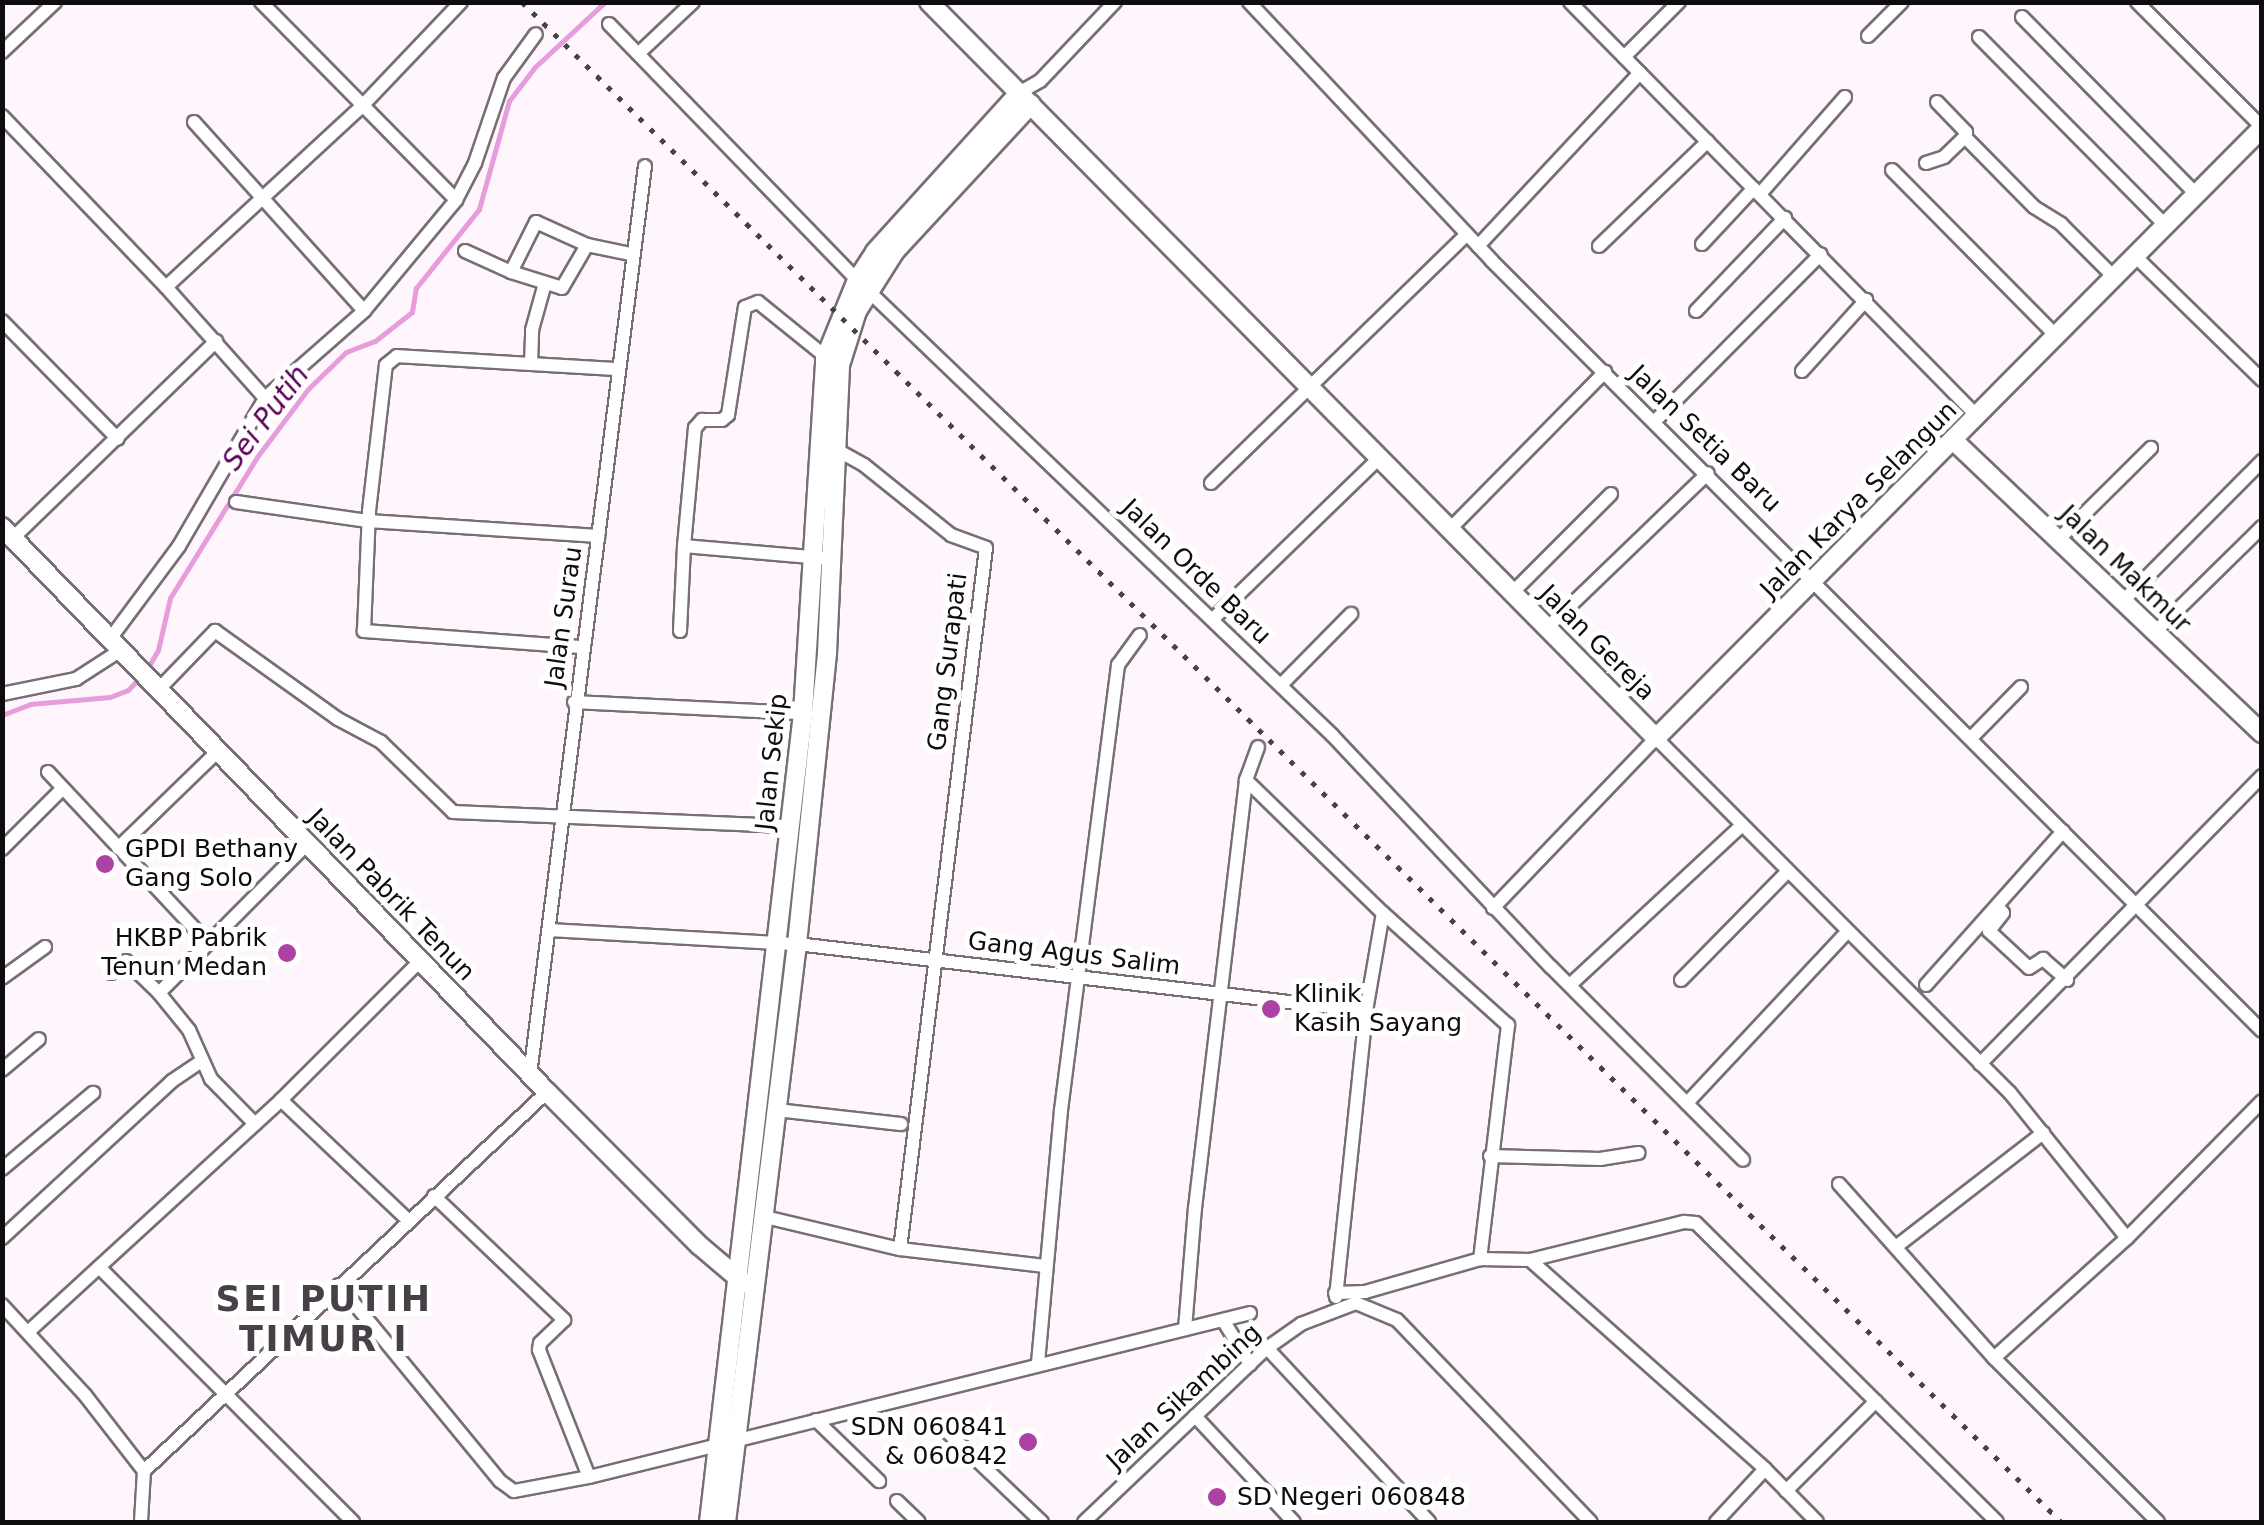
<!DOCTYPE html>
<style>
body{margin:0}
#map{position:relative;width:2264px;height:1525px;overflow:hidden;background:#fff6fd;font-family:"DejaVu Sans",sans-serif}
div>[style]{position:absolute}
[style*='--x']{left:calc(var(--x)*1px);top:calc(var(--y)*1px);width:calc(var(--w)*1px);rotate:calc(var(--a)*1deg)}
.stream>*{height:5px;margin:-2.5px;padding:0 2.5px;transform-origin:2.5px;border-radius:2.5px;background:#e69ddc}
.roads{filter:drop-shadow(2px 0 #776e76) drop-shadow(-2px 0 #776e76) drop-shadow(0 2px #776e76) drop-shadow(0 -2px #776e76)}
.street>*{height:12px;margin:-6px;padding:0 6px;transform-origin:6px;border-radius:6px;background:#fff}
.secondary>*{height:18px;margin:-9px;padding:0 9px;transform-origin:9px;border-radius:9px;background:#fff}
.rail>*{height:5px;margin-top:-2.5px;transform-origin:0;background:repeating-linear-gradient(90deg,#474246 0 5px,transparent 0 15px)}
.dots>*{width:28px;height:28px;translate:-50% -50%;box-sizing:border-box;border:5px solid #fff;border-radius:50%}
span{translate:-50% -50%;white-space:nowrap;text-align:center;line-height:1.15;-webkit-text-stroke:10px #fff;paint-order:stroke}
.street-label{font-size:25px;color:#0f0c0f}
.poi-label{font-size:25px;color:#0f0c0f}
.left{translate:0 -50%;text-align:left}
.right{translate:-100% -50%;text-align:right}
.water-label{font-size:28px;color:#5a0055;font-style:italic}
.district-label{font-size:35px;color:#484047;font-weight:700;letter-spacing:2.5px}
.frame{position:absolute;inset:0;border:5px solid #0f0c0f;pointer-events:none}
</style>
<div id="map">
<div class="stream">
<i style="--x:147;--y:669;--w:22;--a:-60"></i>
<i style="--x:158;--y:650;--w:53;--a:-77"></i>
<i style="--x:170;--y:598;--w:166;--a:-58.3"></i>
<i style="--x:257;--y:457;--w:85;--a:-53.1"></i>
<i style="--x:308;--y:389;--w:53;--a:-44.2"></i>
<i style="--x:346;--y:352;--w:31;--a:-21"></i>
<i style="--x:375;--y:341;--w:47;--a:-38.1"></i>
<i style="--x:412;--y:312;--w:24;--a:-81"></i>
<i style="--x:416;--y:288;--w:101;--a:-51.4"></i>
<i style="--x:479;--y:209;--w:112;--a:-74.5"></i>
<i style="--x:509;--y:101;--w:43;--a:-52.6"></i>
<i style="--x:535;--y:67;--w:96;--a:-42.9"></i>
<i style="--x:2;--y:715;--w:30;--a:-21"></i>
<i style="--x:30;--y:704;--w:80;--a:-5"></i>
<i style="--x:110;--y:697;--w:19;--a:-21"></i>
<i style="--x:128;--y:690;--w:18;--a:-47"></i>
</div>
<div class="roads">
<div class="street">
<i style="--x:261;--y:2;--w:278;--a:45.4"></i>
<i style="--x:1249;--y:2;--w:354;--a:46.8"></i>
<i style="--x:1491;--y:260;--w:1090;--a:45"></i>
<i style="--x:1570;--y:2;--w:581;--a:45.49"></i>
<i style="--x:2137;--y:2;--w:177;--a:45"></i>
<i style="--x:2022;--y:17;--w:250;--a:45.5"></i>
<i style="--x:609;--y:24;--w:356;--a:45.9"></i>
<i style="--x:857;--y:280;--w:658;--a:43.77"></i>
<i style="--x:1332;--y:735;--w:319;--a:46.7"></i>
<i style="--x:1551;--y:967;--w:272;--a:45.1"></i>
<i style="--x:1868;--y:36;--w:48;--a:-45"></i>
<i style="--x:1979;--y:37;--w:267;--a:45.3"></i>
<i style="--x:2;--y:52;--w:73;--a:-43.3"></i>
<i style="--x:638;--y:54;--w:76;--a:-43.4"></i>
<i style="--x:1624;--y:57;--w:78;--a:-45"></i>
<i style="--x:1019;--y:93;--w:24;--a:-30"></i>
<i style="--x:1040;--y:81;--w:109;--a:-46.5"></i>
<i style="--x:1937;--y:102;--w:42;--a:46"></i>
<i style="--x:1966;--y:132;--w:5;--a:101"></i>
<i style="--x:1965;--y:137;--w:98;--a:45.4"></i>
<i style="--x:2034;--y:207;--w:32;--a:32"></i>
<i style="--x:2061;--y:224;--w:76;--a:45"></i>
<i style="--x:2;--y:116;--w:237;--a:46.2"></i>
<i style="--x:166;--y:287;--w:149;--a:48.3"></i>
<i style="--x:194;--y:122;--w:254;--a:48"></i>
<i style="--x:1926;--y:163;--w:19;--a:-18"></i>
<i style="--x:1944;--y:157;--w:29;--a:-44"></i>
<i style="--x:1892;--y:170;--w:235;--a:45.3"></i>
<i style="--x:1760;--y:194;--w:129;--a:-48.8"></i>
<i style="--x:1702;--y:244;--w:76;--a:-47.1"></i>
<i style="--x:1478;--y:246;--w:237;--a:-46.9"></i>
<i style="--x:1599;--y:246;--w:151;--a:-43.9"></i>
<i style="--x:465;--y:251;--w:51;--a:24.5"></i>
<i style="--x:511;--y:272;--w:53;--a:17.4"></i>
<i style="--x:562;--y:288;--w:50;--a:-59.8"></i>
<i style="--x:2136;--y:257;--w:176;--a:44.3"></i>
<i style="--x:511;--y:272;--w:56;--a:-63.4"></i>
<i style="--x:536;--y:222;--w:56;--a:24.3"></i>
<i style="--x:587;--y:245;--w:45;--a:11.6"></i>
<i style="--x:166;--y:287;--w:268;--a:-42.7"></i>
<i style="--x:363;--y:105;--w:142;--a:-46.4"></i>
<i style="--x:1696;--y:311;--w:129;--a:-46.3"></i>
<i style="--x:2;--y:321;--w:165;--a:45.5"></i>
<i style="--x:531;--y:364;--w:34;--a:-88"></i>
<i style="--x:532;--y:330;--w:49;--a:-74.5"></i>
<i style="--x:1802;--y:371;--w:96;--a:-48"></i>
<i style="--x:1655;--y:421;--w:235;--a:-45.2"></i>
<i style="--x:837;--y:450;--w:31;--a:29"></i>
<i style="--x:864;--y:465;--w:112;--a:38.8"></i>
<i style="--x:951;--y:535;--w:37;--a:20"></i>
<i style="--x:986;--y:548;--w:706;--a:96.99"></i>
<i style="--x:1211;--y:483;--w:357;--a:-44.2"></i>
<i style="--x:236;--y:502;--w:133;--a:8.2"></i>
<i style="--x:368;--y:521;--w:231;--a:3.7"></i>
<i style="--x:1450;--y:529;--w:221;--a:-45.4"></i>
<i style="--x:13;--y:538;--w:283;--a:-44.1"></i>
<i style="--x:2058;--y:540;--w:131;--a:-44.7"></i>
<i style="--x:684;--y:546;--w:119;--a:-84.7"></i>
<i style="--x:695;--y:428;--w:11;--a:-49"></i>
<i style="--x:702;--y:420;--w:20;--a:0"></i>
<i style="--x:722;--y:420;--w:8;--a:-40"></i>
<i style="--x:728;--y:415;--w:109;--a:-81.1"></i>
<i style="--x:745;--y:307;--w:14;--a:-21"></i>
<i style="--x:758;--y:302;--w:94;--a:38.9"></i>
<i style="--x:1512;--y:593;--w:140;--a:-45"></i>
<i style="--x:2122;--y:602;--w:199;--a:-45.2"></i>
<i style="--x:1213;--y:619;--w:231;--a:-44.1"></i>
<i style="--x:1547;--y:628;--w:223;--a:-43.9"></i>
<i style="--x:680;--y:631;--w:85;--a:-87.3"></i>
<i style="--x:684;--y:546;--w:138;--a:5"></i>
<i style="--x:2155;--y:632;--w:150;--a:-44.5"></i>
<i style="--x:110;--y:639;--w:116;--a:-53.4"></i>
<i style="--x:179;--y:546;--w:171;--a:-59.8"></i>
<i style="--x:265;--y:398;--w:132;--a:-41.3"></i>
<i style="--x:364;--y:311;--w:144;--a:-50.3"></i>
<i style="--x:456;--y:200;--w:42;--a:-62.8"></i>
<i style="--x:475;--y:163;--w:90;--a:-71.2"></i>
<i style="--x:504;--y:78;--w:54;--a:-54"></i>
<i style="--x:581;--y:647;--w:218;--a:-175.8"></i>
<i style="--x:364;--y:631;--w:120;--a:-87.6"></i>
<i style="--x:369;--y:511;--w:147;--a:-83.4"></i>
<i style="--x:386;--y:365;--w:14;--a:-39"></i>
<i style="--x:397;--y:356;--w:221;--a:3.4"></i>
<i style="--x:1281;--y:685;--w:100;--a:-45.4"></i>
<i style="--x:159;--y:689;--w:81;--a:-46"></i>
<i style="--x:215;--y:631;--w:151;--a:35.6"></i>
<i style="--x:338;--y:719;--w:49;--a:28.1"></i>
<i style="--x:381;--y:742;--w:100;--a:44.2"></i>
<i style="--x:453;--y:812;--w:338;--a:2.4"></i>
<i style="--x:2;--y:694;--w:76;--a:-11.5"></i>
<i style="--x:76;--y:679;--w:54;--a:-32.8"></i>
<i style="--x:574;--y:702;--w:229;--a:2.8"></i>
<i style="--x:1972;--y:737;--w:70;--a:-45.6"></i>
<i style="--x:48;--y:772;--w:233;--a:46.9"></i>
<i style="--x:1246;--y:780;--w:35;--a:-70"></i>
<i style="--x:118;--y:848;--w:139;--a:-44.1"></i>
<i style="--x:2;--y:849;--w:85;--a:-45"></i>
<i style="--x:1997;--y:906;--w:9;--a:49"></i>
<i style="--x:2003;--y:913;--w:23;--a:128"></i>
<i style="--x:1989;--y:931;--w:54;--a:42.8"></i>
<i style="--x:2029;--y:968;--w:17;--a:-33"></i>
<i style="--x:2043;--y:959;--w:32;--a:41"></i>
<i style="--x:1493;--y:908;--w:236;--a:-46.2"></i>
<i style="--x:1656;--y:738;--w:501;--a:45.08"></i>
<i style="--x:2010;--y:1093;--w:186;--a:51.1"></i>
<i style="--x:551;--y:930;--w:246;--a:3.3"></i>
<i style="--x:797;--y:944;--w:573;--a:6.72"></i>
<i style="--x:111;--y:973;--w:19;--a:-39"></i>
<i style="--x:126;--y:961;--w:46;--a:44.1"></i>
<i style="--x:159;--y:993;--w:48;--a:51"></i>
<i style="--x:189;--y:1030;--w:54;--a:65.8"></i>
<i style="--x:211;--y:1079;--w:63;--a:45.6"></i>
<i style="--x:2;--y:978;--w:53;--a:-35.8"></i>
<i style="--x:1681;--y:980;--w:151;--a:-45.5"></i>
<i style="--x:1570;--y:985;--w:233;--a:-42.9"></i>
<i style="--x:1926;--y:985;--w:206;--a:-48.3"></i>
<i style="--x:159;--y:993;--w:210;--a:-45.2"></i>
<i style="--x:1980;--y:1064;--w:403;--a:-45.6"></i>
<i style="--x:2;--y:1070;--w:48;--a:-40"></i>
<i style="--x:530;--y:1075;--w:916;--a:-82.79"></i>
<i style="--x:281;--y:1100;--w:175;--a:43.4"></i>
<i style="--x:1687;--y:1103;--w:233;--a:-46.9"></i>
<i style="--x:776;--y:1110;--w:126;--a:6.4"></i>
<i style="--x:1490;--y:1156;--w:110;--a:1.6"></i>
<i style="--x:1600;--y:1159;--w:39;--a:-9"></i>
<i style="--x:2;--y:1169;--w:119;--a:-39.9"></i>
<i style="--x:1839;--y:1184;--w:233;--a:48.3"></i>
<i style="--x:1994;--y:1358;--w:232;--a:45"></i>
<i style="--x:434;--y:1196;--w:180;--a:43.6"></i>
<i style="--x:564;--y:1320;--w:33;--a:136"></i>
<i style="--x:540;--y:1343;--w:7;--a:98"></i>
<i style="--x:539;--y:1350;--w:136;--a:68.5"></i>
<i style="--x:761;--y:1216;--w:143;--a:13.4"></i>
<i style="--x:900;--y:1249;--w:146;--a:6.7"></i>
<i style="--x:2;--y:1238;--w:231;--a:-42.7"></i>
<i style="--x:172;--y:1081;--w:36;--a:-34"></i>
<i style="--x:1897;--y:1246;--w:185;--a:-37.7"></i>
<i style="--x:1530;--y:1260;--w:314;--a:41.6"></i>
<i style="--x:1765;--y:1469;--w:74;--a:45.5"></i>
<i style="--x:99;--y:1267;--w:360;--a:45.1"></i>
<i style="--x:339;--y:1285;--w:254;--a:50.6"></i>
<i style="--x:500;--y:1481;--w:17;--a:36"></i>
<i style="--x:514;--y:1491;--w:76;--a:-10.6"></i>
<i style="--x:589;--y:1477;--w:681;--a:-13.93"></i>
<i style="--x:1335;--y:1293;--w:30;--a:-2"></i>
<i style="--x:1365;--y:1292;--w:120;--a:-16"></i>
<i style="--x:1480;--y:1259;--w:50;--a:1.1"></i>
<i style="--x:1530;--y:1260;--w:159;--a:-13.9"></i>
<i style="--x:1684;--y:1222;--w:12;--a:5"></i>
<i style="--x:1696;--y:1223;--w:424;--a:44.8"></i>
<i style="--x:1336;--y:1297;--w:288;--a:-84"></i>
<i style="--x:1366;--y:1011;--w:99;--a:-80.2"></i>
<i style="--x:2;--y:1305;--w:122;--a:47.3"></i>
<i style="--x:85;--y:1395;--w:96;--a:52.2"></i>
<i style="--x:144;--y:1471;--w:51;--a:93.4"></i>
<i style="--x:1223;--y:1320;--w:52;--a:58.5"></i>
<i style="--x:1185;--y:1329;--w:121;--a:-85.3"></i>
<i style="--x:1195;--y:1208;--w:431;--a:-83.2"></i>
<i style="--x:1246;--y:780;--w:191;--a:44.2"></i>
<i style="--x:1383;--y:913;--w:168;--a:41.9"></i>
<i style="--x:1508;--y:1025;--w:236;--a:96.8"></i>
<i style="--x:28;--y:1332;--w:343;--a:-42.5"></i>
<i style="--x:281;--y:1100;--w:195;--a:-45"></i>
<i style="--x:1267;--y:1348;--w:238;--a:47"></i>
<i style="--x:1994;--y:1358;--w:179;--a:-42.1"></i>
<i style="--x:2127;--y:1238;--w:192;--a:-45.4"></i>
<i style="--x:1038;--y:1363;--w:254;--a:-84.8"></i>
<i style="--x:1061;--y:1110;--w:449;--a:-82.7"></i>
<i style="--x:1118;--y:665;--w:37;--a:-54"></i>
<i style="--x:1195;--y:1416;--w:145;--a:47"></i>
<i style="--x:816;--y:1420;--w:88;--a:44.1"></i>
<i style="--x:940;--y:1425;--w:141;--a:43.6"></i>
<i style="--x:144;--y:1471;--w:553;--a:-43.24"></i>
<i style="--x:1786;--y:1491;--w:127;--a:-45"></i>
<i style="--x:897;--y:1501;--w:30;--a:44"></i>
<i style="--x:1084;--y:1522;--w:253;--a:-43.6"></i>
<i style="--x:1267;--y:1348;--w:42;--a:-35.2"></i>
<i style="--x:1301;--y:1324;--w:59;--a:-20.9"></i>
<i style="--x:1356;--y:1303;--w:44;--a:22.5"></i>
<i style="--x:1397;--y:1320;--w:280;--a:46.2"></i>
<i style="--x:1716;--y:1522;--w:72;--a:-47.2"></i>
</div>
<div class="secondary">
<i style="--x:929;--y:2;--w:1035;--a:45.35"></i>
<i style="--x:1656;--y:738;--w:860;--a:-45.19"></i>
<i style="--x:1953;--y:440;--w:426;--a:43.5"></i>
<i style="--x:2;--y:527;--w:785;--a:46.03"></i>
<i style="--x:547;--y:1092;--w:216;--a:45.2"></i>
<i style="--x:699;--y:1245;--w:59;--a:40.2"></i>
<i style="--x:709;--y:1522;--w:814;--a:-83.37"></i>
<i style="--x:803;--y:713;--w:355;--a:-86.4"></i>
<i style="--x:825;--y:359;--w:85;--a:-67.9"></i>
<i style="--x:857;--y:280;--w:33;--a:-57"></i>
<i style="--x:875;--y:252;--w:215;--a:-47.8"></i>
<i style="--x:726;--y:1522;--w:582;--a:-83"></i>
<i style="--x:797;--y:944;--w:293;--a:-84.1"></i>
<i style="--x:827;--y:653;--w:288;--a:-87.4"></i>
<i style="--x:840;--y:365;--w:57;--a:-72.5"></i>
<i style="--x:857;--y:311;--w:71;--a:-57.7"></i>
<i style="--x:895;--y:251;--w:200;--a:-47.2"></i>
</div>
</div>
<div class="rail">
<i style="--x:522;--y:2;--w:2163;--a:44.64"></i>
</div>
<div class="dots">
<i style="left:105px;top:864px;background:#ac42a3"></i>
<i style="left:287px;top:953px;background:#ac42a3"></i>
<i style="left:1271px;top:1009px;background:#ac42a3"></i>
<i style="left:1028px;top:1442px;background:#ac42a3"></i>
<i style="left:1217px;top:1497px;background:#ac42a3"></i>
</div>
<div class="street-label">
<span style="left:1705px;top:439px;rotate:44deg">Jalan Setia Baru</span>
<span style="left:1859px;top:500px;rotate:-45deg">Jalan Karya Selangun</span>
<span style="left:2125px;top:569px;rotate:44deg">Jalan Makmur</span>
<span style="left:1196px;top:572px;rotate:44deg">Jalan Orde Baru</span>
<span style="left:564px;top:617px;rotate:-82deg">Jalan Surau</span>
<span style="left:1597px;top:643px;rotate:45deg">Jalan Gereja</span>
<span style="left:948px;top:662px;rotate:-83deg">Gang Surapati</span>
<span style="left:772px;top:762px;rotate:-84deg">Jalan Sekip</span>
<span style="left:391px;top:895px;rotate:46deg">Jalan Pabrik Tenun</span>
<span style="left:1074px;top:954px;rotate:7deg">Gang Agus Salim</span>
<span style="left:1184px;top:1397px;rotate:-43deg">Jalan Sikambing</span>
</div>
<div class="poi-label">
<span class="left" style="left:125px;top:864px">GPDI Bethany<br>Gang Solo</span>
<span class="right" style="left:267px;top:953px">HKBP Pabrik<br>Tenun Medan</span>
<span class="left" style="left:1294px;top:1009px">Klinik<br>Kasih Sayang</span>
<span class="right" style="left:1008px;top:1442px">SDN 060841<br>&amp; 060842</span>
<span class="left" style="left:1237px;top:1497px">SD Negeri 060848</span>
</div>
<div class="water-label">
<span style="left:266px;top:418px;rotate:-53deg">Sei Putih</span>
</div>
<div class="district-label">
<span style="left:324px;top:1319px">SEI PUTIH<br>TIMUR I</span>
</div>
<div class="frame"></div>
</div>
